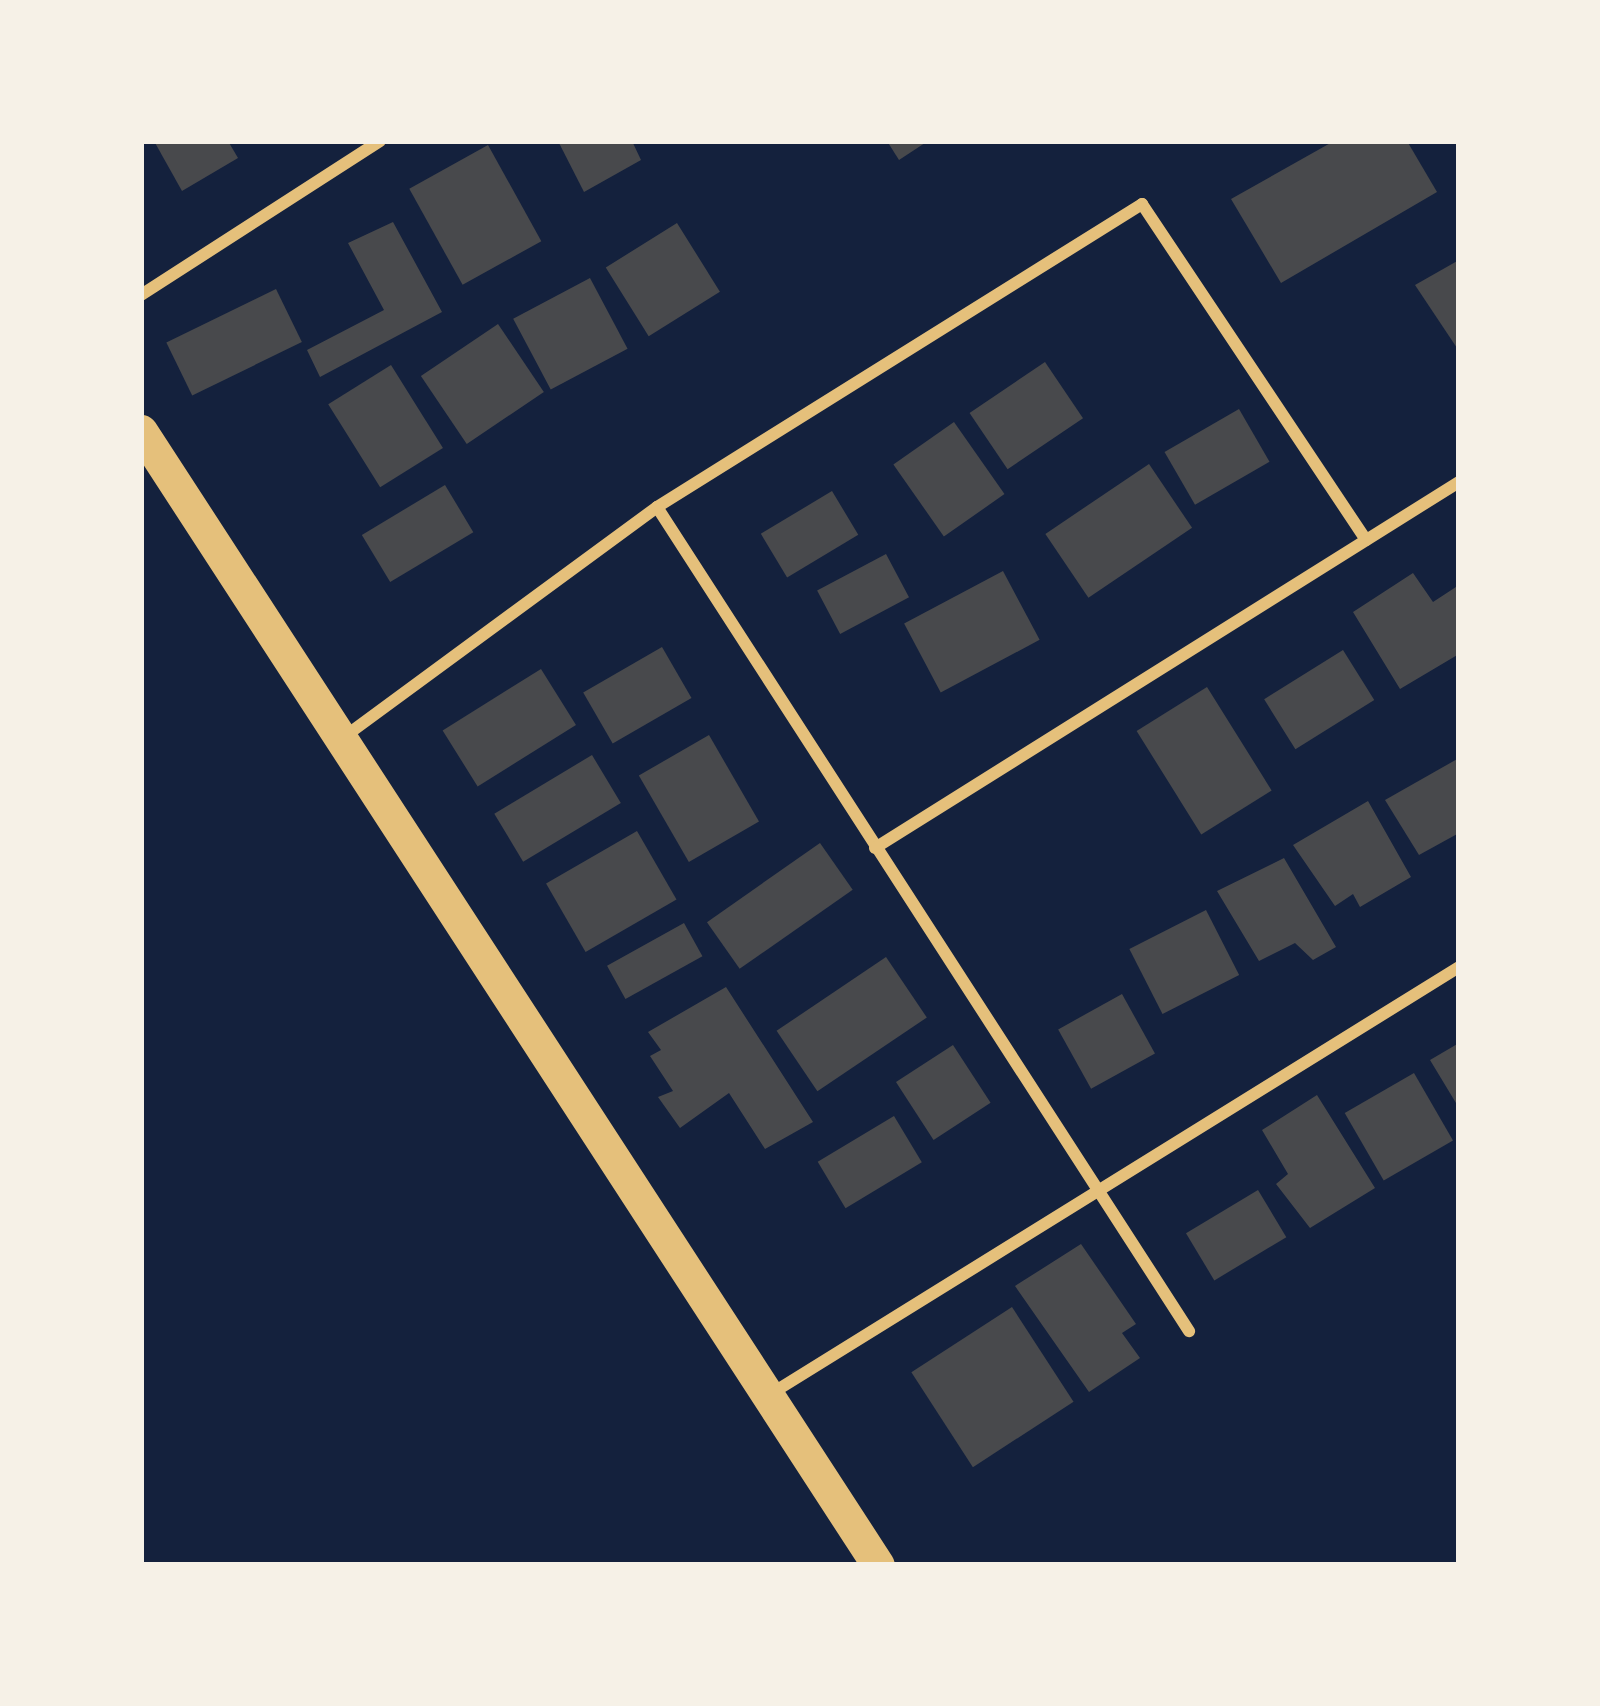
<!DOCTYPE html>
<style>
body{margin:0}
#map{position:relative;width:1600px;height:1706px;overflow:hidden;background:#14213d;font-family:Quicksand,sans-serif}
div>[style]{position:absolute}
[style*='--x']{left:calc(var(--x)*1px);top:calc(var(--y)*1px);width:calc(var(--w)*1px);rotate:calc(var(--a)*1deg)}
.building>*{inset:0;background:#48494c;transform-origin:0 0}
.minor>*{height:12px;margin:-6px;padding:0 6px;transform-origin:6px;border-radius:6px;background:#e5c07b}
.trunk>*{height:33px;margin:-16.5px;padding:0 16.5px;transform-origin:16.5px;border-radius:16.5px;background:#e5c07b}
span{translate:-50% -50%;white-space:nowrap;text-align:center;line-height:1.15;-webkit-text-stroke:9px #f6f1e7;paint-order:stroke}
.frame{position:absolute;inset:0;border:144px solid #f6f1e7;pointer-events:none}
</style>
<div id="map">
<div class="building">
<i style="clip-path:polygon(154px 141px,228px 141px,238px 158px,182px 191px)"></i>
<i style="clip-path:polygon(558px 141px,632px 141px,641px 160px,584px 192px)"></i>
<i style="clip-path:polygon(887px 141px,928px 141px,899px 160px)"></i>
<i style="clip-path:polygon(1334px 141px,1407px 141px,1437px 192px,1281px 283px,1231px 199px)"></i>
<i style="left:488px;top:145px;width:110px;height:90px;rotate:61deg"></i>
<i style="clip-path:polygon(393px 222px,442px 312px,320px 377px,307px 350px,384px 310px,348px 243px)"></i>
<i style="left:677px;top:223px;width:81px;height:84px;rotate:58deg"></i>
<i style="clip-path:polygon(1459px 260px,1459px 351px,1415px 285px)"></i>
<i style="left:590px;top:278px;width:80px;height:87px;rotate:62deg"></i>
<i style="left:276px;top:289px;width:59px;height:122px;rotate:64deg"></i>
<i style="left:498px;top:324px;width:82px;height:93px;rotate:56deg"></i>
<i style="left:1045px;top:362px;width:68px;height:91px;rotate:56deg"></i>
<i style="left:391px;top:365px;width:98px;height:74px;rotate:58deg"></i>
<i style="left:1239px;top:409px;width:61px;height:86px;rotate:60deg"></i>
<i style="left:954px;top:422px;width:88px;height:74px;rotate:55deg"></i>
<i style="left:1149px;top:464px;width:77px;height:125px;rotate:56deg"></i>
<i style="left:445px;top:485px;width:55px;height:97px;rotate:59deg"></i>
<i style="left:832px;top:491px;width:51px;height:83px;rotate:59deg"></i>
<i style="left:886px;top:554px;width:49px;height:78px;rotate:62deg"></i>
<i style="left:1003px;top:571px;width:78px;height:112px;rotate:62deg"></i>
<i style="clip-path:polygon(1413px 573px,1433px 602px,1459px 585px,1459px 654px,1400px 689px,1353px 612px)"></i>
<i style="left:662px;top:647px;width:59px;height:91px;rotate:60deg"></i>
<i style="left:1343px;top:650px;width:59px;height:93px;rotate:58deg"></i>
<i style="left:541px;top:669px;width:66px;height:116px;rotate:58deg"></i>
<i style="left:1207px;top:687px;width:122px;height:83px;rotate:58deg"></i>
<i style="left:709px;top:735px;width:100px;height:81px;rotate:60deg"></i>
<i style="left:592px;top:755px;width:56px;height:114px;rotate:59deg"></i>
<i style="clip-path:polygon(1459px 758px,1459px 833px,1419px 855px,1385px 800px)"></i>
<i style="clip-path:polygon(1368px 801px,1411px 877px,1360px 907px,1353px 894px,1335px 906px,1293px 845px)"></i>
<i style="left:637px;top:831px;width:79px;height:105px;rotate:60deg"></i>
<i style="left:820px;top:843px;width:57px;height:138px;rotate:55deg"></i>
<i style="clip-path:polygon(1284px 858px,1336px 947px,1313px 960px,1295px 943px,1259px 961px,1217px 891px)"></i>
<i style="left:1206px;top:910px;width:73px;height:86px;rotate:63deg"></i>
<i style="left:684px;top:923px;width:38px;height:88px;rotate:61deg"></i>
<i style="left:886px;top:957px;width:73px;height:132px;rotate:56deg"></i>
<i style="clip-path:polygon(726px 987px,813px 1122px,765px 1149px,729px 1093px,680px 1128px,658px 1097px,673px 1091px,650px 1056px,661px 1050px,648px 1032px)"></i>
<i style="left:1122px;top:994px;width:68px;height:73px;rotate:61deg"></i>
<i style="clip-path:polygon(1459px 1043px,1459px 1108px,1430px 1060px)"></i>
<i style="left:953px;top:1045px;width:69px;height:68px;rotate:57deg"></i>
<i style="left:1414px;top:1073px;width:78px;height:80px;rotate:60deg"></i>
<i style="clip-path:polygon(1317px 1095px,1375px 1188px,1310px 1228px,1276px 1184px,1288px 1174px,1262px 1130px)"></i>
<i style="left:894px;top:1116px;width:54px;height:89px;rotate:59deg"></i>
<i style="left:1258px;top:1190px;width:55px;height:84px;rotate:59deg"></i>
<i style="clip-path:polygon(1081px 1244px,1136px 1324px,1122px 1333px,1140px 1358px,1089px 1392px,1015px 1286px)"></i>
<i style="left:1012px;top:1307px;width:113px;height:120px;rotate:57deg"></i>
</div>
<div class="minor">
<i style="--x:141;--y:295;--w:284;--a:-32.8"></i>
<i style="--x:657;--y:507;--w:981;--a:57.15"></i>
<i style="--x:344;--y:737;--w:388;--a:-36.3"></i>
<i style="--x:657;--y:507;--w:572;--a:-31.99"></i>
<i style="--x:1142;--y:204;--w:404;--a:56.3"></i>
<i style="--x:875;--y:848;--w:689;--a:-32.08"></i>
<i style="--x:769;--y:1395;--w:812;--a:-31.81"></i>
</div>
<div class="trunk">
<i style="--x:141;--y:431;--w:1352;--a:56.98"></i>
</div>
<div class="frame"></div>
</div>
